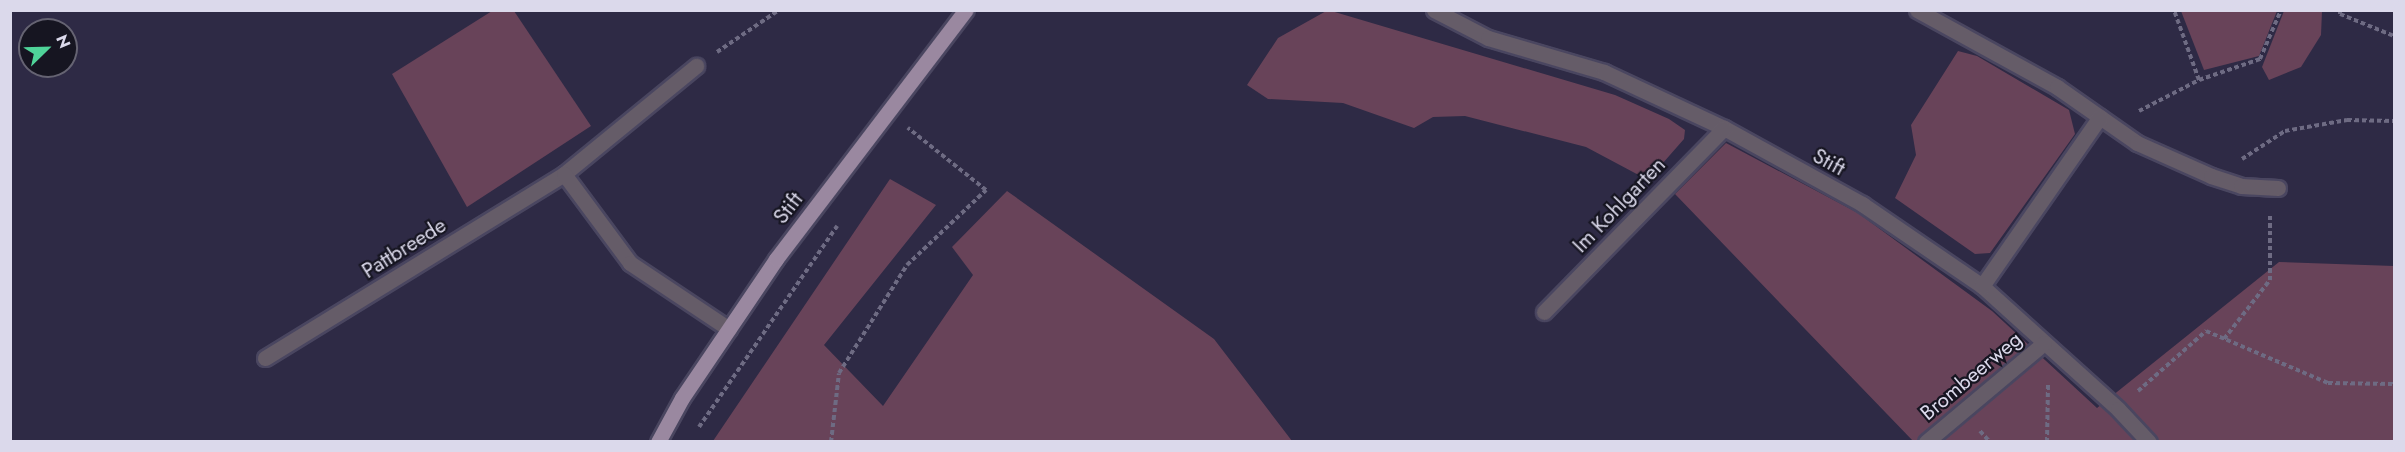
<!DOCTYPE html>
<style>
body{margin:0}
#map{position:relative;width:2405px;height:452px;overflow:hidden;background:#2e2a45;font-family:Jost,sans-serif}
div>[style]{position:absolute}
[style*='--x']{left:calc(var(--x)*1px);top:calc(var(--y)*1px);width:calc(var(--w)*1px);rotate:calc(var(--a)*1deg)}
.green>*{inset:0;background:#684359}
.path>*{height:4px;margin-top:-2px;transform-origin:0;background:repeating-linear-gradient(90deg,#6e6b83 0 4.5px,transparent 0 7.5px)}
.roads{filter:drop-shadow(2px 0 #4a4660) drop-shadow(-2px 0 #4a4660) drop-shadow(0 2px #4a4660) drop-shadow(0 -2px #4a4660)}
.minor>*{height:15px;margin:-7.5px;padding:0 7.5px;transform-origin:7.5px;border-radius:7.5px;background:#655c68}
.major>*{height:15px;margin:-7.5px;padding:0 7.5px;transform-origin:7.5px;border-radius:7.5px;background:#9a88a0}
span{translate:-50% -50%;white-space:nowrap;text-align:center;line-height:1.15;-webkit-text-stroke:4.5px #161521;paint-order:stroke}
.street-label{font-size:21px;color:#dbd9eb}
.frame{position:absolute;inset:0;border:12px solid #dbd9eb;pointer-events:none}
.north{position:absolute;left:18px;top:18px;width:60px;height:60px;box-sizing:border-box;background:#161521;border:2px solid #656372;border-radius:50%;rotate:67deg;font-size:16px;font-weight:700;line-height:24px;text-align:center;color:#dbd9eb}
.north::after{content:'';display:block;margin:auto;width:21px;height:27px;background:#4fd399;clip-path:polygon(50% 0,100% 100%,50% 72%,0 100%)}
</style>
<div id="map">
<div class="green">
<i style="clip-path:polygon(1328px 10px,1615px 95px,1669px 119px,1685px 130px,1684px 139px,1648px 180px,1586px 147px,1465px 116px,1433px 117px,1414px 128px,1343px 103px,1268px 99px,1247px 85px,1278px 38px)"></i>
<i style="clip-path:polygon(492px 11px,514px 11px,591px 126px,467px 207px,392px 74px)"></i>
<i style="clip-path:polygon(2181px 11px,2181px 10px,2277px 11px,2259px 56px,2204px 70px)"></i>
<i style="clip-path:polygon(2284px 11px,2322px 11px,2321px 35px,2301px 67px,2269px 80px,2262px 67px)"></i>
<i style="clip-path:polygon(1958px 51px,1977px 56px,2069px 110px,2075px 134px,1990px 253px,1975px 254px,1895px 198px,1916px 155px,1911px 125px)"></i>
<i style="clip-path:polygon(1726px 143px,1858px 213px,1992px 311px,2097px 408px,2279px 262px,2394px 266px,2394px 441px,1913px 441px,1675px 194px)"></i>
<i style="clip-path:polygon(890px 179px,936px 205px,824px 345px,883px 406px,973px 275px,952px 247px,1007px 191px,1214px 339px,1292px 441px,713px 441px)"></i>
</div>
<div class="path">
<i style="--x:2340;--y:10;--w:4;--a:90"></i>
<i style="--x:2340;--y:14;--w:58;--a:22.2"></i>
<i style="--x:717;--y:52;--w:75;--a:-34.1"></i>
<i style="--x:2199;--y:80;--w:65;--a:-19"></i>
<i style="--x:2260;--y:59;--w:53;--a:-66.8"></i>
<i style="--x:2139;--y:111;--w:68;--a:-27.3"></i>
<i style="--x:2199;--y:80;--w:74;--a:-109.7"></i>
<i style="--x:2242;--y:159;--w:51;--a:-33.1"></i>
<i style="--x:2285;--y:131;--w:63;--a:-10.1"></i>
<i style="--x:2347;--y:120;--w:47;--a:1.2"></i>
<i style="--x:2224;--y:339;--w:75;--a:-52.1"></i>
<i style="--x:2270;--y:280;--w:66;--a:-90"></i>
<i style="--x:2138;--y:391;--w:91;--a:-41.4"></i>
<i style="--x:2206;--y:331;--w:133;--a:23.1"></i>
<i style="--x:2328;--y:383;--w:66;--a:0.9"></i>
<i style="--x:699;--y:427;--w:244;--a:-55.5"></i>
<i style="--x:1980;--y:431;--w:15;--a:48"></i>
<i style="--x:831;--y:442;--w:69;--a:-83.4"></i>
<i style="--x:839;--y:373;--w:128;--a:-57.8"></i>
<i style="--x:907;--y:265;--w:109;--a:-43.5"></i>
<i style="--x:986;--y:190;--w:100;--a:-141.5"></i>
<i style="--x:2047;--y:442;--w:60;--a:-89"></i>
</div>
<div class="roads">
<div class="minor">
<i style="--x:1434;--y:10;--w:61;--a:27.4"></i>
<i style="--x:1488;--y:38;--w:121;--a:16.3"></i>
<i style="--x:1604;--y:72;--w:132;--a:25"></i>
<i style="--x:1724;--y:128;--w:158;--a:28.8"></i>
<i style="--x:1862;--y:204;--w:145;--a:34.3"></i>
<i style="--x:1982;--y:286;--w:183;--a:42.1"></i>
<i style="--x:2118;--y:409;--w:45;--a:46.8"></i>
<i style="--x:1917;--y:10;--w:160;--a:28.8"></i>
<i style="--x:2057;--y:87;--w:98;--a:35"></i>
<i style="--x:2137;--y:143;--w:81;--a:24"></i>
<i style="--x:2211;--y:176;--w:32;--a:18"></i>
<i style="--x:2241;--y:186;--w:37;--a:3"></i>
<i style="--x:564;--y:174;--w:171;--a:-39.3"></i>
<i style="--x:1982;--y:286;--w:206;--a:-55.1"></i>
<i style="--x:1544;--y:312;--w:257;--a:-45.6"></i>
<i style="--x:265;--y:358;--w:351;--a:-31.6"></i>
<i style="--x:564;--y:174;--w:111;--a:53.4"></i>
<i style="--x:630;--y:263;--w:119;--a:33.7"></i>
<i style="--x:1926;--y:442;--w:154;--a:-40"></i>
</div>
<div class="major">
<i style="--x:658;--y:442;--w:50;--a:-61.4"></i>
<i style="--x:682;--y:398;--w:168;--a:-55.9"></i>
<i style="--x:776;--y:259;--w:313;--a:-52.7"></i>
</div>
</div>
<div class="street-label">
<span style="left:1829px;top:162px;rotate:29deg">Stift</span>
<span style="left:1619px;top:205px;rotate:-46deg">Im Kohlgarten</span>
<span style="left:788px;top:208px;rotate:-52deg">Stift</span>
<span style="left:404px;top:248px;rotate:-32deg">Pattbreede</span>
<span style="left:1971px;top:376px;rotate:-40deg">Brombeerweg</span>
</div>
<div class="frame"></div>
<div class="north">N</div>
</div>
